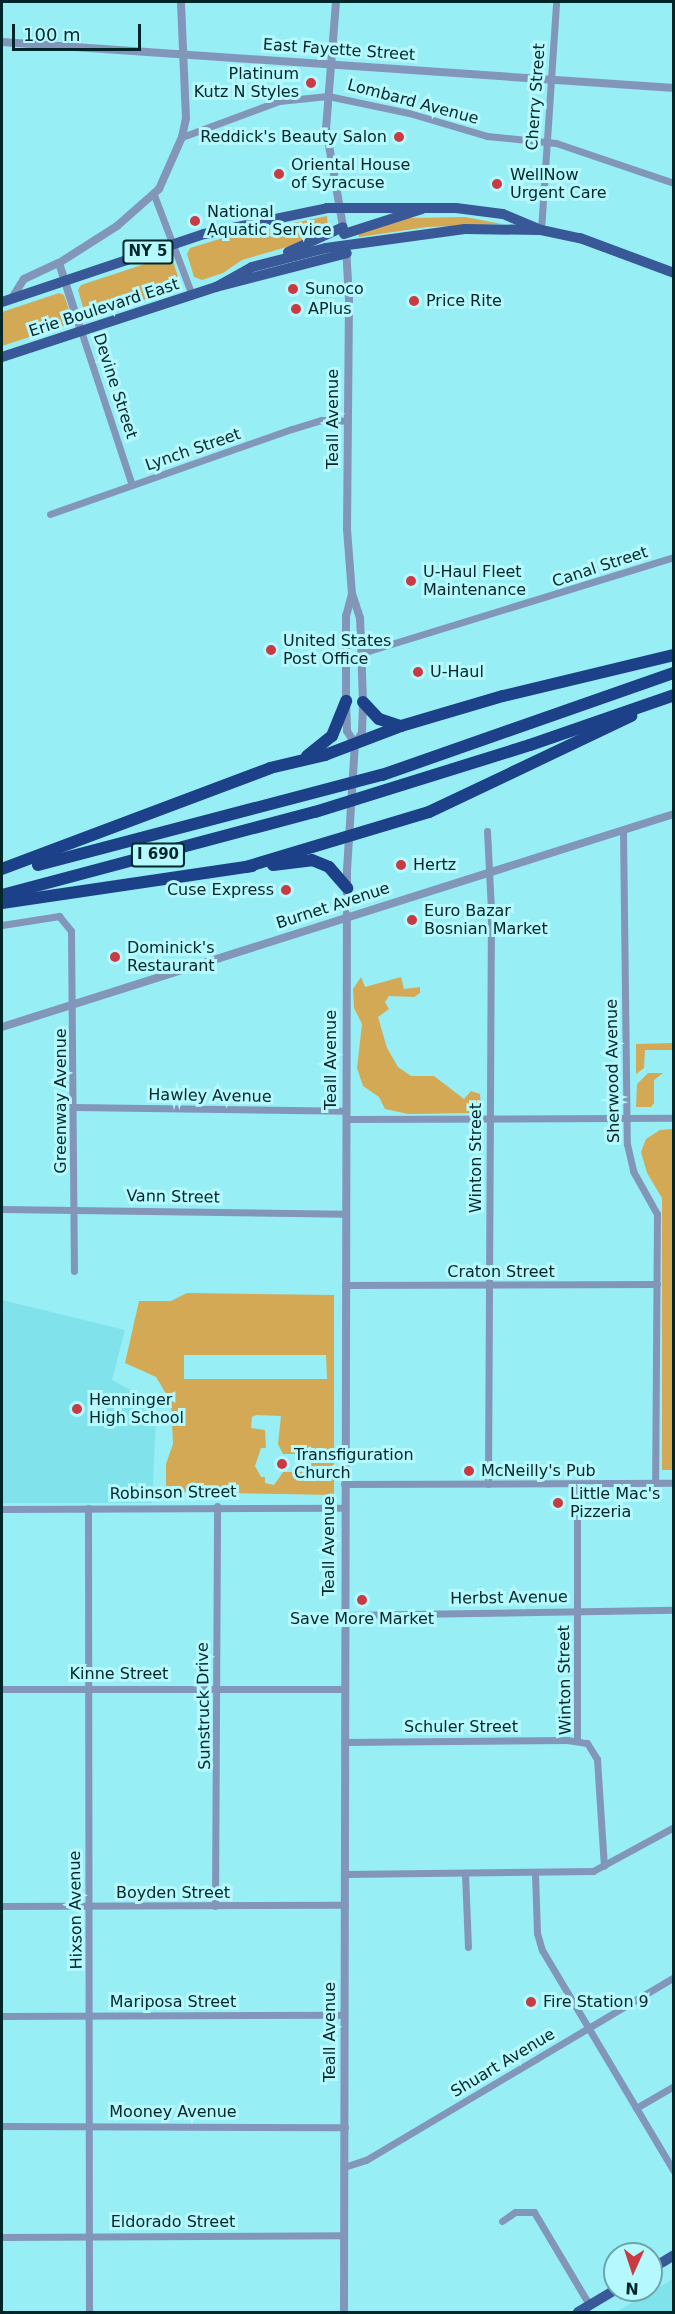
<!DOCTYPE html>
<style>
body{margin:0}
#map{position:relative;width:675px;height:2314px;overflow:hidden;background:#98eef5;font-family:"DejaVu Sans",sans-serif}
div>[style]{position:absolute}
[style*='--x']{left:calc(var(--x)*1px);top:calc(var(--y)*1px);width:calc(var(--w)*1px);rotate:calc(var(--a)*1deg)}
.built>*{inset:0;background:#80e3eb}
.green>*{inset:0;background:#d3a955}
.minor>*{height:7px;margin:-3.5px;padding:0 3.5px;transform-origin:3.5px;border-radius:3.5px;background:#8296ba}
.tertiary>*{height:8px;margin:-4px;padding:0 4px;transform-origin:4px;border-radius:4px;background:#8296ba}
.primary>*{height:10px;margin:-5px;padding:0 5px;transform-origin:5px;border-radius:5px;background:#385897}
.motorway>*{height:12px;margin:-6px;padding:0 6px;transform-origin:6px;border-radius:6px;background:#1d4189}
.dots>*{width:16px;height:16px;translate:-50% -50%;box-sizing:border-box;border:3px solid #b5f9fe;border-radius:50%}
span{translate:-50% -50%;white-space:nowrap;text-align:center;line-height:1.15;-webkit-text-stroke:6px #b5f9fe;paint-order:stroke}
.shield-label span{padding:2px 4px;background:#b5f9fe;border:2px solid;border-radius:4px;-webkit-text-stroke-width:0}
.shield-label{font-size:15px;color:#002629;font-weight:700}
.street-label{font-size:16px;color:#002629}
.poi-label{font-size:16px;color:#002629}
.right{translate:-100% -50%;text-align:right}
.left{translate:0 -50%;text-align:left}
.frame{position:absolute;inset:0;border:3px solid #002629;pointer-events:none}
.north{position:absolute;left:603px;top:2242px;width:60px;height:60px;box-sizing:border-box;background:#b5f9fe;border:2px solid #6da5a9;border-radius:50%;rotate:183deg;font-size:16px;font-weight:700;line-height:24px;text-align:center;color:#002629}
.north::after{content:'';display:block;margin:auto;width:21px;height:27px;background:#ca3a42;clip-path:polygon(50% 0,100% 100%,50% 72%,0 100%)}
.scale{position:absolute;left:12px;top:24px;width:129px;height:27px;box-sizing:border-box;border:3px solid #002629;border-top:0;padding-left:8px;font-size:18px;line-height:21px;white-space:nowrap;color:#002629;-webkit-text-stroke:4px #b5f9fe;paint-order:stroke}
</style>
<div id="map">
<div class="built">
<i style="clip-path:polygon(2px 1300px,125px 1330px,112px 1380px,148px 1399px,156px 1419px,152px 1503px,2px 1503px)"></i>
<i style="clip-path:polygon(673px 2279px,673px 2312px,616px 2312px)"></i>
</div>
<div class="green">
<i style="clip-path:polygon(327px 216px,328px 228px,297px 244px,242px 260px,223px 273px,202px 280px,194px 277px,187px 254px,190px 248px,226px 237px)"></i>
<i style="clip-path:polygon(465px 217px,502px 224px,427px 227px,359px 237px,358px 231px,408px 218px)"></i>
<i style="clip-path:polygon(166px 257px,172px 258px,180px 283px,176px 289px,95px 317px,85px 314px,78px 290px,81px 285px)"></i>
<i style="clip-path:polygon(59px 293px,64px 295px,72px 318px,69px 324px,2px 346px,2px 312px)"></i>
<i style="clip-path:polygon(361px 977px,365px 987px,401px 977px,404px 989px,420px 987px,420px 993px,414px 997px,389px 996px,385px 1002px,389px 1009px,378px 1017px,387px 1048px,398px 1067px,411px 1076px,434px 1076px,464px 1099px,471px 1091px,480px 1094px,481px 1104px,476px 1113px,408px 1114px,385px 1109px,379px 1097px,363px 1086px,357px 1068px,362px 1024px,354px 1008px,353px 989px)"></i>
<i style="clip-path:polygon(673px 1043px,673px 1050px,645px 1050px,644px 1068px,636px 1074px,636px 1044px)"></i>
<i style="clip-path:polygon(648px 1073px,663px 1073px,654px 1080px,654px 1103px,651px 1107px,636px 1107px,637px 1084px)"></i>
<i style="clip-path:polygon(673px 1129px,674px 1470px,662px 1470px,662px 1198px,647px 1173px,641px 1152px,646px 1139px,660px 1130px)"></i>
<i style="clip-path:polygon(evenodd,187px 1293px,334px 1295px,334px 1495px,166px 1492px,166px 1464px,173px 1444px,171px 1402px,156px 1377px,125px 1363px,139px 1301px,171px 1301px,187px 1293px,184px 1355px,326px 1355px,327px 1379px,184px 1379px,184px 1355px,187px 1293px,256px 1415px,281px 1416px,278px 1444px,283px 1454px,302px 1454px,302px 1448px,307px 1448px,311px 1471px,307px 1477px,303px 1472px,283px 1472px,274px 1485px,265px 1483px,265px 1477px,261px 1477px,255px 1466px,261px 1448px,266px 1448px,265px 1430px,251px 1428px,252px 1417px,256px 1415px)"></i>
</div>
<div class="minor">
<i style="--x:182;--y:137;--w:103;--a:-20.4"></i>
<i style="--x:279;--y:101;--w:49;--a:-5.8"></i>
<i style="--x:328;--y:96;--w:83;--a:11.9"></i>
<i style="--x:409;--y:113;--w:81;--a:16.4"></i>
<i style="--x:487;--y:136;--w:69;--a:5.8"></i>
<i style="--x:556;--y:143;--w:125;--a:18.7"></i>
<i style="--x:154;--y:195;--w:107;--a:69.2"></i>
<i style="--x:541;--y:230;--w:228;--a:-86.2"></i>
<i style="--x:81;--y:331;--w:162;--a:71.7"></i>
<i style="--x:50;--y:514;--w:256;--a:-19.4"></i>
<i style="--x:292;--y:429;--w:31;--a:-17"></i>
<i style="--x:322;--y:420;--w:25;--a:2"></i>
<i style="--x:362;--y:653;--w:326;--a:-17.1"></i>
<i style="--x:623;--y:830;--w:314;--a:89.3"></i>
<i style="--x:627;--y:1144;--w:28;--a:77"></i>
<i style="--x:633;--y:1171;--w:49;--a:60.8"></i>
<i style="--x:657;--y:1214;--w:269;--a:90.4"></i>
<i style="--x:487;--y:831;--w:78;--a:87.1"></i>
<i style="--x:491;--y:909;--w:575;--a:90.3"></i>
<i style="--x:2;--y:925;--w:58;--a:-9"></i>
<i style="--x:59;--y:916;--w:19;--a:51"></i>
<i style="--x:71;--y:931;--w:340;--a:89.5"></i>
<i style="--x:74;--y:1107;--w:272;--a:0.8"></i>
<i style="--x:346;--y:1119;--w:328;--a:-0.2"></i>
<i style="--x:2;--y:1209;--w:343;--a:0.8"></i>
<i style="--x:345;--y:1285;--w:312;--a:-0.2"></i>
<i style="--x:344;--y:1484;--w:330;--a:-0.2"></i>
<i style="--x:88;--y:1508;--w:804;--a:89.93"></i>
<i style="--x:2;--y:1509;--w:342;--a:-0.2"></i>
<i style="--x:344;--y:1615;--w:330;--a:-0.9"></i>
<i style="--x:2;--y:1689;--w:343;--a:0"></i>
<i style="--x:577;--y:1741;--w:257;--a:-90"></i>
<i style="--x:344;--y:1742;--w:223;--a:-0.5"></i>
<i style="--x:567;--y:1740;--w:20;--a:9"></i>
<i style="--x:587;--y:1743;--w:19;--a:58"></i>
<i style="--x:597;--y:1759;--w:107;--a:86.3"></i>
<i style="--x:465;--y:1873;--w:74;--a:87.7"></i>
<i style="--x:535;--y:1873;--w:60;--a:88.1"></i>
<i style="--x:537;--y:1933;--w:18;--a:74"></i>
<i style="--x:542;--y:1950;--w:257;--a:59.2"></i>
<i style="--x:345;--y:1874;--w:248;--a:-0.7"></i>
<i style="--x:593;--y:1871;--w:92;--a:-28.5"></i>
<i style="--x:2;--y:1906;--w:343;--a:-0.2"></i>
<i style="--x:215;--y:1906;--w:400;--a:-89.7"></i>
<i style="--x:2;--y:2016;--w:342;--a:-0.2"></i>
<i style="--x:636;--y:2108;--w:44;--a:-30.1"></i>
<i style="--x:2;--y:2126;--w:343;--a:0.2"></i>
<i style="--x:344;--y:2167;--w:23;--a:-18"></i>
<i style="--x:366;--y:2160;--w:358;--a:-30.7"></i>
<i style="--x:502;--y:2221;--w:16;--a:-35"></i>
<i style="--x:515;--y:2212;--w:19;--a:0"></i>
<i style="--x:534;--y:2212;--w:109;--a:59.2"></i>
<i style="--x:2;--y:2237;--w:342;--a:-0.3"></i>
</div>
<div class="tertiary">
<i style="--x:336;--y:2;--w:126;--a:94.5"></i>
<i style="--x:326;--y:128;--w:106;--a:80.2"></i>
<i style="--x:2;--y:42;--w:674;--a:3.92"></i>
<i style="--x:59;--y:263;--w:71;--a:72.1"></i>
<i style="--x:12;--y:298;--w:22;--a:-58"></i>
<i style="--x:24;--y:279;--w:38;--a:-25"></i>
<i style="--x:59;--y:263;--w:69;--a:-32.5"></i>
<i style="--x:117;--y:226;--w:56;--a:-41.4"></i>
<i style="--x:159;--y:189;--w:57;--a:-66.1"></i>
<i style="--x:182;--y:137;--w:19;--a:-78"></i>
<i style="--x:186;--y:118;--w:116;--a:-92.5"></i>
<i style="--x:352;--y:594;--w:23;--a:105"></i>
<i style="--x:346;--y:616;--w:85;--a:90"></i>
<i style="--x:346;--y:701;--w:30;--a:88"></i>
<i style="--x:347;--y:731;--w:15;--a:58"></i>
<i style="--x:2;--y:1027;--w:705;--a:-17.59"></i>
<i style="--x:344;--y:2312;--w:1442;--a:-89.88"></i>
<i style="--x:347;--y:870;--w:126;--a:-86.4"></i>
<i style="--x:355;--y:744;--w:13;--a:-58"></i>
<i style="--x:362;--y:733;--w:31;--a:-88"></i>
<i style="--x:363;--y:702;--w:84;--a:-92"></i>
<i style="--x:360;--y:618;--w:25;--a:-108"></i>
<i style="--x:352;--y:594;--w:65;--a:-94.4"></i>
<i style="--x:347;--y:529;--w:230;--a:-89.5"></i>
<i style="--x:349;--y:299;--w:52;--a:-93.3"></i>
</div>
<div class="primary">
<i style="--x:344;--y:234;--w:82;--a:-17.8"></i>
<i style="--x:288;--y:252;--w:60;--a:-24.4"></i>
<i style="--x:216;--y:287;--w:41;--a:-29.1"></i>
<i style="--x:252;--y:267;--w:76;--a:-14.4"></i>
<i style="--x:326;--y:248;--w:140;--a:-7.8"></i>
<i style="--x:465;--y:229;--w:76;--a:0.8"></i>
<i style="--x:541;--y:230;--w:40;--a:12"></i>
<i style="--x:580;--y:238;--w:100;--a:20.4"></i>
<i style="--x:2;--y:302;--w:213;--a:-18.6"></i>
<i style="--x:204;--y:234;--w:126;--a:-11.9"></i>
<i style="--x:327;--y:208;--w:129;--a:0"></i>
<i style="--x:456;--y:208;--w:47;--a:7.3"></i>
<i style="--x:503;--y:214;--w:41;--a:22.8"></i>
<i style="--x:2;--y:357;--w:225;--a:-18.1"></i>
<i style="--x:216;--y:287;--w:135;--a:-14.5"></i>
<i style="--x:651;--y:2269;--w:27;--a:-31"></i>
<i style="--x:578;--y:2312;--w:43;--a:-30.7"></i>
</div>
<div class="motorway">
<i style="--x:363;--y:702;--w:23;--a:47"></i>
<i style="--x:379;--y:719;--w:23;--a:18"></i>
<i style="--x:307;--y:756;--w:32;--a:-39"></i>
<i style="--x:332;--y:736;--w:38;--a:-68"></i>
<i style="--x:38;--y:865;--w:356;--a:-14.7"></i>
<i style="--x:382;--y:775;--w:309;--a:-19.3"></i>
<i style="--x:273;--y:865;--w:39;--a:-7"></i>
<i style="--x:312;--y:860;--w:18;--a:22"></i>
<i style="--x:329;--y:867;--w:28;--a:49"></i>
<i style="--x:246;--y:867;--w:191;--a:-16.7"></i>
<i style="--x:429;--y:812;--w:224;--a:-25.4"></i>
<i style="--x:2;--y:869;--w:286;--a:-20.6"></i>
<i style="--x:270;--y:768;--w:57;--a:-13.3"></i>
<i style="--x:325;--y:755;--w:81;--a:-20.9"></i>
<i style="--x:401;--y:726;--w:106;--a:-16.4"></i>
<i style="--x:503;--y:696;--w:176;--a:-13.5"></i>
<i style="--x:2;--y:895;--w:324;--a:-14.9"></i>
<i style="--x:315;--y:812;--w:225;--a:-17.3"></i>
<i style="--x:530;--y:745;--w:152;--a:-19.1"></i>
<i style="--x:2;--y:903;--w:253;--a:-8.4"></i>
</div>
<div class="dots">
<i style="left:311px;top:83px;background:#ca3a42"></i>
<i style="left:399px;top:137px;background:#ca3a42"></i>
<i style="left:279px;top:174px;background:#ca3a42"></i>
<i style="left:497px;top:184px;background:#ca3a42"></i>
<i style="left:195px;top:221px;background:#ca3a42"></i>
<i style="left:293px;top:289px;background:#ca3a42"></i>
<i style="left:414px;top:301px;background:#ca3a42"></i>
<i style="left:296px;top:309px;background:#ca3a42"></i>
<i style="left:411px;top:581px;background:#ca3a42"></i>
<i style="left:271px;top:650px;background:#ca3a42"></i>
<i style="left:418px;top:672px;background:#ca3a42"></i>
<i style="left:401px;top:865px;background:#ca3a42"></i>
<i style="left:286px;top:890px;background:#ca3a42"></i>
<i style="left:412px;top:920px;background:#ca3a42"></i>
<i style="left:115px;top:957px;background:#ca3a42"></i>
<i style="left:77px;top:1409px;background:#ca3a42"></i>
<i style="left:282px;top:1464px;background:#ca3a42"></i>
<i style="left:469px;top:1471px;background:#ca3a42"></i>
<i style="left:558px;top:1503px;background:#ca3a42"></i>
<i style="left:362px;top:1600px;background:#ca3a42"></i>
<i style="left:531px;top:2002px;background:#ca3a42"></i>
</div>
<div class="shield-label">
<span style="left:148px;top:252px">NY 5</span>
<span style="left:158px;top:855px">I 690</span>
</div>
<div class="street-label">
<span style="left:339px;top:50px;rotate:4deg">East Fayette Street</span>
<span style="left:536px;top:97px;rotate:-86deg">Cherry Street</span>
<span style="left:413px;top:102px;rotate:15deg">Lombard Avenue</span>
<span style="left:104px;top:308px;rotate:-18deg">Erie Boulevard East</span>
<span style="left:115px;top:386px;rotate:72deg">Devine Street</span>
<span style="left:333px;top:419px;rotate:-90deg">Teall Avenue</span>
<span style="left:193px;top:450px;rotate:-19deg">Lynch Street</span>
<span style="left:600px;top:567px;rotate:-18deg">Canal Street</span>
<span style="left:333px;top:906px;rotate:-18deg">Burnet Avenue</span>
<span style="left:331px;top:1060px;rotate:-90deg">Teall Avenue</span>
<span style="left:613px;top:1071px;rotate:-91deg">Sherwood Avenue</span>
<span style="left:210px;top:1096px;rotate:1deg">Hawley Avenue</span>
<span style="left:61px;top:1101px;rotate:-90deg">Greenway Avenue</span>
<span style="left:476px;top:1158px;rotate:-90deg">Winton Street</span>
<span style="left:173px;top:1197px;rotate:1deg">Vann Street</span>
<span style="left:501px;top:1272px">Craton Street</span>
<span style="left:173px;top:1493px;rotate:-1deg">Robinson Street</span>
<span style="left:329px;top:1546px;rotate:-90deg">Teall Avenue</span>
<span style="left:509px;top:1598px;rotate:-1deg">Herbst Avenue</span>
<span style="left:119px;top:1674px">Kinne Street</span>
<span style="left:565px;top:1680px;rotate:-91deg">Winton Street</span>
<span style="left:204px;top:1706px;rotate:-91deg">Sunstruck Drive</span>
<span style="left:461px;top:1727px">Schuler Street</span>
<span style="left:173px;top:1893px">Boyden Street</span>
<span style="left:76px;top:1910px;rotate:-91deg">Hixson Avenue</span>
<span style="left:173px;top:2002px">Mariposa Street</span>
<span style="left:330px;top:2032px;rotate:-90deg">Teall Avenue</span>
<span style="left:503px;top:2063px;rotate:-31deg">Shuart Avenue</span>
<span style="left:173px;top:2112px">Mooney Avenue</span>
<span style="left:173px;top:2222px">Eldorado Street</span>
</div>
<div class="poi-label">
<span class="right" style="left:299px;top:83px">Platinum<br>Kutz N Styles</span>
<span class="right" style="left:387px;top:137px">Reddick's Beauty Salon</span>
<span class="left" style="left:291px;top:174px">Oriental House<br>of Syracuse</span>
<span class="left" style="left:510px;top:184px">WellNow<br>Urgent Care</span>
<span class="left" style="left:207px;top:221px">National<br>Aquatic Service</span>
<span class="left" style="left:305px;top:289px">Sunoco</span>
<span class="left" style="left:426px;top:301px">Price Rite</span>
<span class="left" style="left:308px;top:309px">APlus</span>
<span class="left" style="left:423px;top:581px">U-Haul Fleet<br>Maintenance</span>
<span class="left" style="left:283px;top:650px">United States<br>Post Office</span>
<span class="left" style="left:430px;top:672px">U-Haul</span>
<span class="left" style="left:413px;top:865px">Hertz</span>
<span class="right" style="left:274px;top:890px">Cuse Express</span>
<span class="left" style="left:424px;top:920px">Euro Bazar<br>Bosnian Market</span>
<span class="left" style="left:127px;top:957px">Dominick's<br>Restaurant</span>
<span class="left" style="left:89px;top:1409px">Henninger<br>High School</span>
<span class="left" style="left:294px;top:1464px">Transfiguration<br>Church</span>
<span class="left" style="left:481px;top:1471px">McNeilly's Pub</span>
<span class="left" style="left:570px;top:1503px">Little Mac's<br>Pizzeria</span>
<span style="left:362px;top:1619px">Save More Market</span>
<span class="left" style="left:543px;top:2002px">Fire Station 9</span>
</div>
<div class="frame"></div>
<div class="north">N</div>
<div class="scale">100 m</div>
</div>
